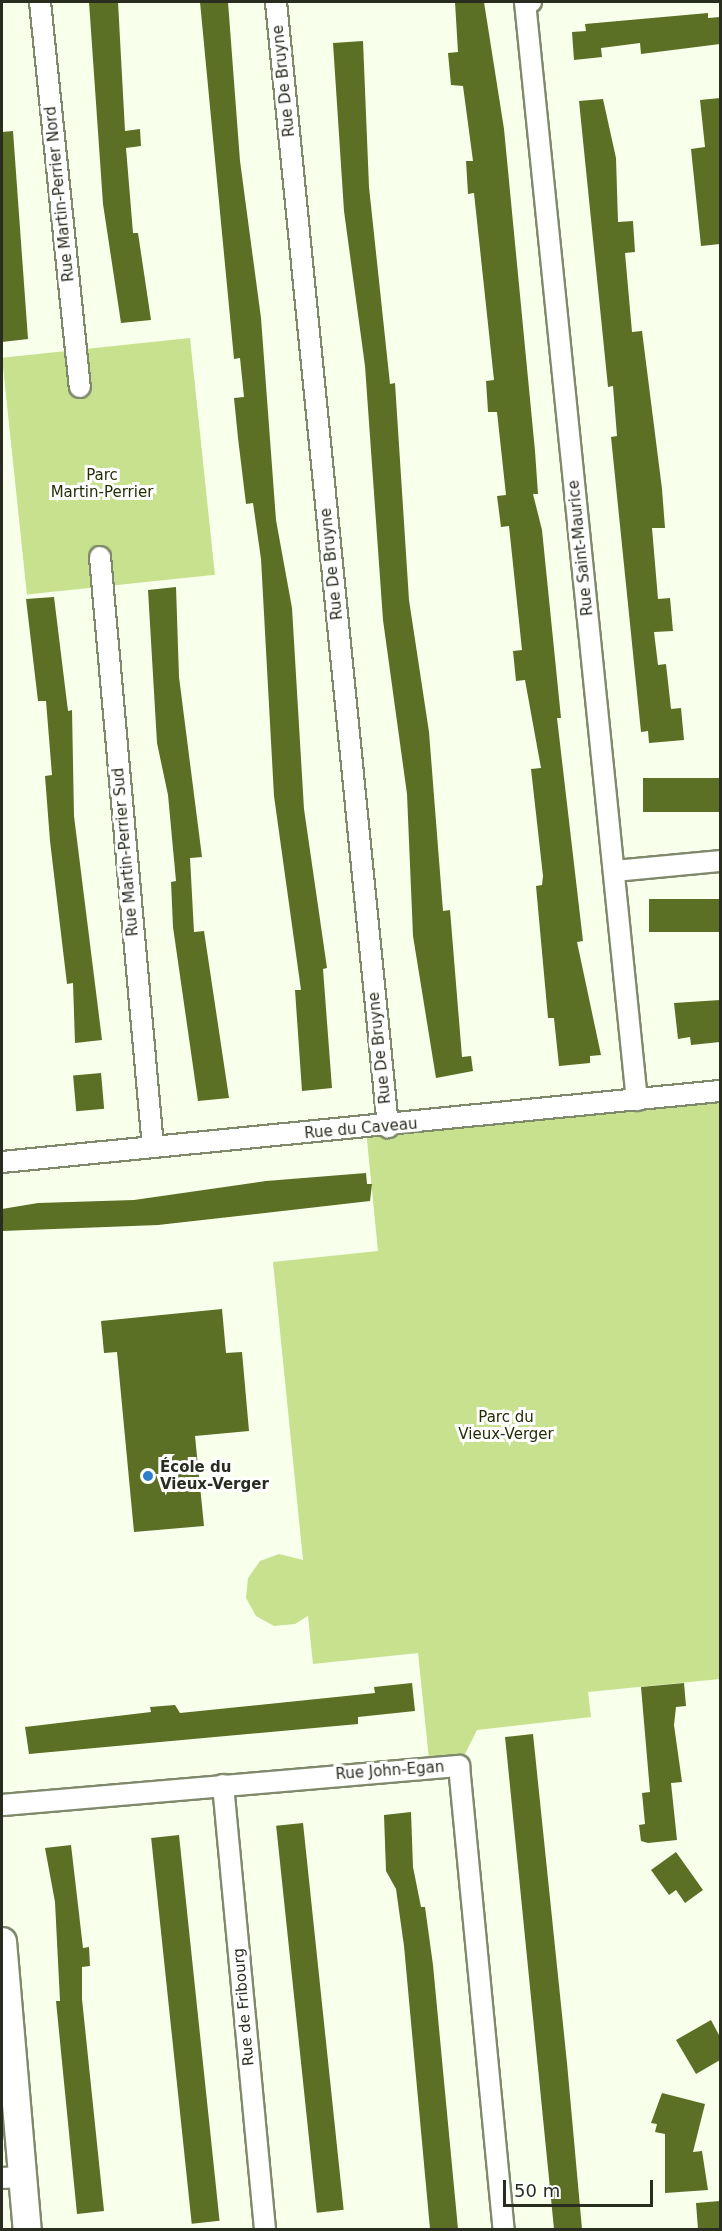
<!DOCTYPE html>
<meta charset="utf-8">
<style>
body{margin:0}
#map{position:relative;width:722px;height:2231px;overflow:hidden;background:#f8ffeb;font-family:"DejaVu Sans",sans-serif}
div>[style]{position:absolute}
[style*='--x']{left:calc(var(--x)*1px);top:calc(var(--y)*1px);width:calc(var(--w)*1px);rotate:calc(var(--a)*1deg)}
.green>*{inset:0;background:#c8e18f;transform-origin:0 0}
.building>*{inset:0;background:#5b6f25;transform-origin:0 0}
.roads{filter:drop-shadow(2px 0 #7f896b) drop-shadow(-2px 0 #7f896b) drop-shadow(0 2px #7f896b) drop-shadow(0 -2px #7f896b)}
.street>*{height:20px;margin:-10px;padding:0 10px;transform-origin:10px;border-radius:10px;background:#fff}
.secondary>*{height:27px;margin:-13.5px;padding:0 13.5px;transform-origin:13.5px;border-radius:13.5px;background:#fff}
.dots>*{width:16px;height:16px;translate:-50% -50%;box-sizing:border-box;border:3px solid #fff;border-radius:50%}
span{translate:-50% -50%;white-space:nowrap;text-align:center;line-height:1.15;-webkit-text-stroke:6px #fff;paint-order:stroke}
.street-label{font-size:15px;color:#292d20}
.park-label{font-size:15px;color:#242e05}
.poi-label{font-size:15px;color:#292d20;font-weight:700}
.left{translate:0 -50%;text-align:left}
.frame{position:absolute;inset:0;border:3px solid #292d20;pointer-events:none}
.scale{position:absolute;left:503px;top:2180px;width:150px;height:27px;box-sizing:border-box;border:3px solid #292d20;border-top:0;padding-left:8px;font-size:18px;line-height:21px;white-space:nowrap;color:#292d20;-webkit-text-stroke:4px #fff;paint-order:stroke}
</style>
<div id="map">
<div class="green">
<i style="left:190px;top:338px;width:238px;height:189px;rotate:84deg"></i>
<i style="clip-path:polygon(720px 1091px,720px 1679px,588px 1692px,591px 1717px,477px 1730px,459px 1766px,430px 1769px,418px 1653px,313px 1664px,308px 1616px,295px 1624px,274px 1626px,256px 1616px,246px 1598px,248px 1578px,260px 1561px,279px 1554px,303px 1560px,273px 1262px,378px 1251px,366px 1130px)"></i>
</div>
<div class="building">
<i style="clip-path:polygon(89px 2px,118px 2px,125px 131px,140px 129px,141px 146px,126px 148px,133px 233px,138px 233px,151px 320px,121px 323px,103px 204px)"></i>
<i style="clip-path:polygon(200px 2px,228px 2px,240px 161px,261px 318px,276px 520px,292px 608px,304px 809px,327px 968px,323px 969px,332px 1088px,302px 1091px,295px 990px,301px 990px,274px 796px,261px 559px,253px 503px,246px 504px,238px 438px,234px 398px,244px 397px,240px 358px,234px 359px)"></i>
<i style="clip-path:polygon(455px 2px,484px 2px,504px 129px,535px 451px,538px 494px,533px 494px,542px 530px,561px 718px,557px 718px,583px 941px,577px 942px,601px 1055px,590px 1056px,590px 1063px,559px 1066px,554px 1018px,548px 1018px,536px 886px,542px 885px,543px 876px,531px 769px,541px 768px,525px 680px,516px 681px,513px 651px,522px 650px,509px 526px,501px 527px,497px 496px,506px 495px,497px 412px,488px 412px,486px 381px,494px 380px,474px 193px,468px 194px,466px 161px,473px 161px,463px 86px,451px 85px,448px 53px,458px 52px)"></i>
<i style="clip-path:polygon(708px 13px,708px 18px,720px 17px,720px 44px,641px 54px,640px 43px,601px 48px,602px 57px,574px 60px,572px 32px,586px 31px,585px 24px)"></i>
<i style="clip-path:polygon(363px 41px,369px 187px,390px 384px,395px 383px,409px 600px,429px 732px,443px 911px,450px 910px,462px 1057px,471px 1056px,473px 1071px,436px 1078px,413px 936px,407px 794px,383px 620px,365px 366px,344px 211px,333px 43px)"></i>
<i style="clip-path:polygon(720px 98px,720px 244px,701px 246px,691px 149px,705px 147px,700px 100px)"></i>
<i style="clip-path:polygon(603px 99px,616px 158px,618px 222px,633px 221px,635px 252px,625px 253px,632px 332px,642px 331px,662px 489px,665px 528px,652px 528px,658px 599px,670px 598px,673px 631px,654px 632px,658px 665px,666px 664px,671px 709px,681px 708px,684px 740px,649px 743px,648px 731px,641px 732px,611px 437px,617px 436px,613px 386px,608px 387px,579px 101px)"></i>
<i style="clip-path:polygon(13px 131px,28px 339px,2px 342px,2px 132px)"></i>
<i style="clip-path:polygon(176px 587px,179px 677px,202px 857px,190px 858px,194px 932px,204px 931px,229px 1098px,198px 1101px,173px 927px,171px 882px,176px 881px,168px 795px,157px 743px,148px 590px)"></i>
<i style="clip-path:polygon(54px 597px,68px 711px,72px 710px,74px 816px,102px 1040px,75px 1043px,73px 983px,67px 984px,50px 841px,45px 776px,52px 775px,46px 701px,38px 701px,26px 599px)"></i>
<i style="left:720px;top:778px;width:34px;height:77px;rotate:90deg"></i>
<i style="left:720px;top:899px;width:33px;height:71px;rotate:90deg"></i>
<i style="clip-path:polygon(720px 1000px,720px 1042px,691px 1045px,690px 1037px,678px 1039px,674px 1003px)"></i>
<i style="left:101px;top:1073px;width:36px;height:28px;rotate:85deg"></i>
<i style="clip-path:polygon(366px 1173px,367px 1184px,372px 1184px,370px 1201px,158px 1225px,2px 1231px,2px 1209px,38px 1203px,134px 1200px,266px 1181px)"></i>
<i style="clip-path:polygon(222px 1309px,226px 1353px,242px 1352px,249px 1431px,195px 1436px,204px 1526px,134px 1532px,117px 1352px,104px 1353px,101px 1321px)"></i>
<i style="clip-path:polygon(412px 1683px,415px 1711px,358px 1717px,358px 1724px,29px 1754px,25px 1727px,151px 1712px,150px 1707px,175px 1705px,180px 1713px,375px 1693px,374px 1687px)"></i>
<i style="clip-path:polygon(684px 1683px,686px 1706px,676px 1707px,674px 1725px,682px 1782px,671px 1783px,677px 1840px,648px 1843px,641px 1841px,639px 1825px,645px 1824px,642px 1793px,650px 1792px,641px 1687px)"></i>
<i style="clip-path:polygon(533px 1734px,567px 2063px,582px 2229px,554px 2229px,507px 1756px,505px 1737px)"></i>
<i style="clip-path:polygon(411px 1812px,413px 1867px,421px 1907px,425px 1907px,433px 1965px,458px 2229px,430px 2229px,404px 1946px,396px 1889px,386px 1871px,384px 1815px)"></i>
<i style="left:303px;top:1823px;width:389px;height:27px;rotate:84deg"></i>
<i style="left:179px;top:1835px;width:388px;height:28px;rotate:84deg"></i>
<i style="clip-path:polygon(71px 1845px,83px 1948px,89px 1947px,90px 1966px,82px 1967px,82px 1999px,104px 2211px,77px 2214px,56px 2001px,60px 2001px,55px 1902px,45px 1848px)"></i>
<i style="clip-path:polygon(676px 1852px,703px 1890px,685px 1903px,676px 1890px,669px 1895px,651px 1870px)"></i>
<i style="clip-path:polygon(711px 2020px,720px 2037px,720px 2060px,696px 2074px,676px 2040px)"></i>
<i style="clip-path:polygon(662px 2093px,705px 2104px,693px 2152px,702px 2151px,708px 2190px,665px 2193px,665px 2134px,655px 2132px,657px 2124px,651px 2123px)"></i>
<i style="clip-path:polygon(720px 2201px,720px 2229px,698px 2229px,696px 2203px)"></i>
</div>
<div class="roads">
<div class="street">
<i style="--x:40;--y:2;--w:387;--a:84.1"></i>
<i style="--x:276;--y:2;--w:1131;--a:84.31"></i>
<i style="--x:531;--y:2;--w:6;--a:180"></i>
<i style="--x:525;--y:2;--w:1104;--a:84.18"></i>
<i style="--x:100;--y:557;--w:592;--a:84.87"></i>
<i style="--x:614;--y:871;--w:106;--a:-5.4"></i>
<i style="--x:2;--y:1162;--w:722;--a:-5.65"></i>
<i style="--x:223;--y:1785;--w:447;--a:84.6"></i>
<i style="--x:2;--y:1805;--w:459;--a:-4.9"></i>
<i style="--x:459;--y:1766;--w:466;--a:84.5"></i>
<i style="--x:2;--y:2178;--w:19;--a:-3"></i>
</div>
<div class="secondary">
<i style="--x:2;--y:1941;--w:290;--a:85.1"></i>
</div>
</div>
<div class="dots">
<i style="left:148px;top:1476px;background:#2d7ecd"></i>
</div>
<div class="street-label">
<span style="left:284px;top:81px;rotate:-96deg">Rue De Bruyne</span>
<span style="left:60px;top:194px;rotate:-96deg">Rue Martin-Perrier Nord</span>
<span style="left:581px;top:548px;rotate:-96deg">Rue Saint-Maurice</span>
<span style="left:332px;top:564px;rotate:-96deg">Rue De Bruyne</span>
<span style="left:126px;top:852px;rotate:-95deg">Rue Martin-Perrier Sud</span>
<span style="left:380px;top:1048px;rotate:-96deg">Rue De Bruyne</span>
<span style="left:361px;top:1129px;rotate:-5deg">Rue du Caveau</span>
<span style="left:390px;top:1771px;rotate:-4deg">Rue John-Egan</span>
<span style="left:244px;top:2007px;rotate:-95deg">Rue de Fribourg</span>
</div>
<div class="park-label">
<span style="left:102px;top:484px">Parc<br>Martin-Perrier</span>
<span style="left:506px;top:1426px">Parc du<br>Vieux-Verger</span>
</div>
<div class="poi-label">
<span class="left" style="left:160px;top:1476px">École du<br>Vieux-Verger</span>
</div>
<div class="frame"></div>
<div class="scale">50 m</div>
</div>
